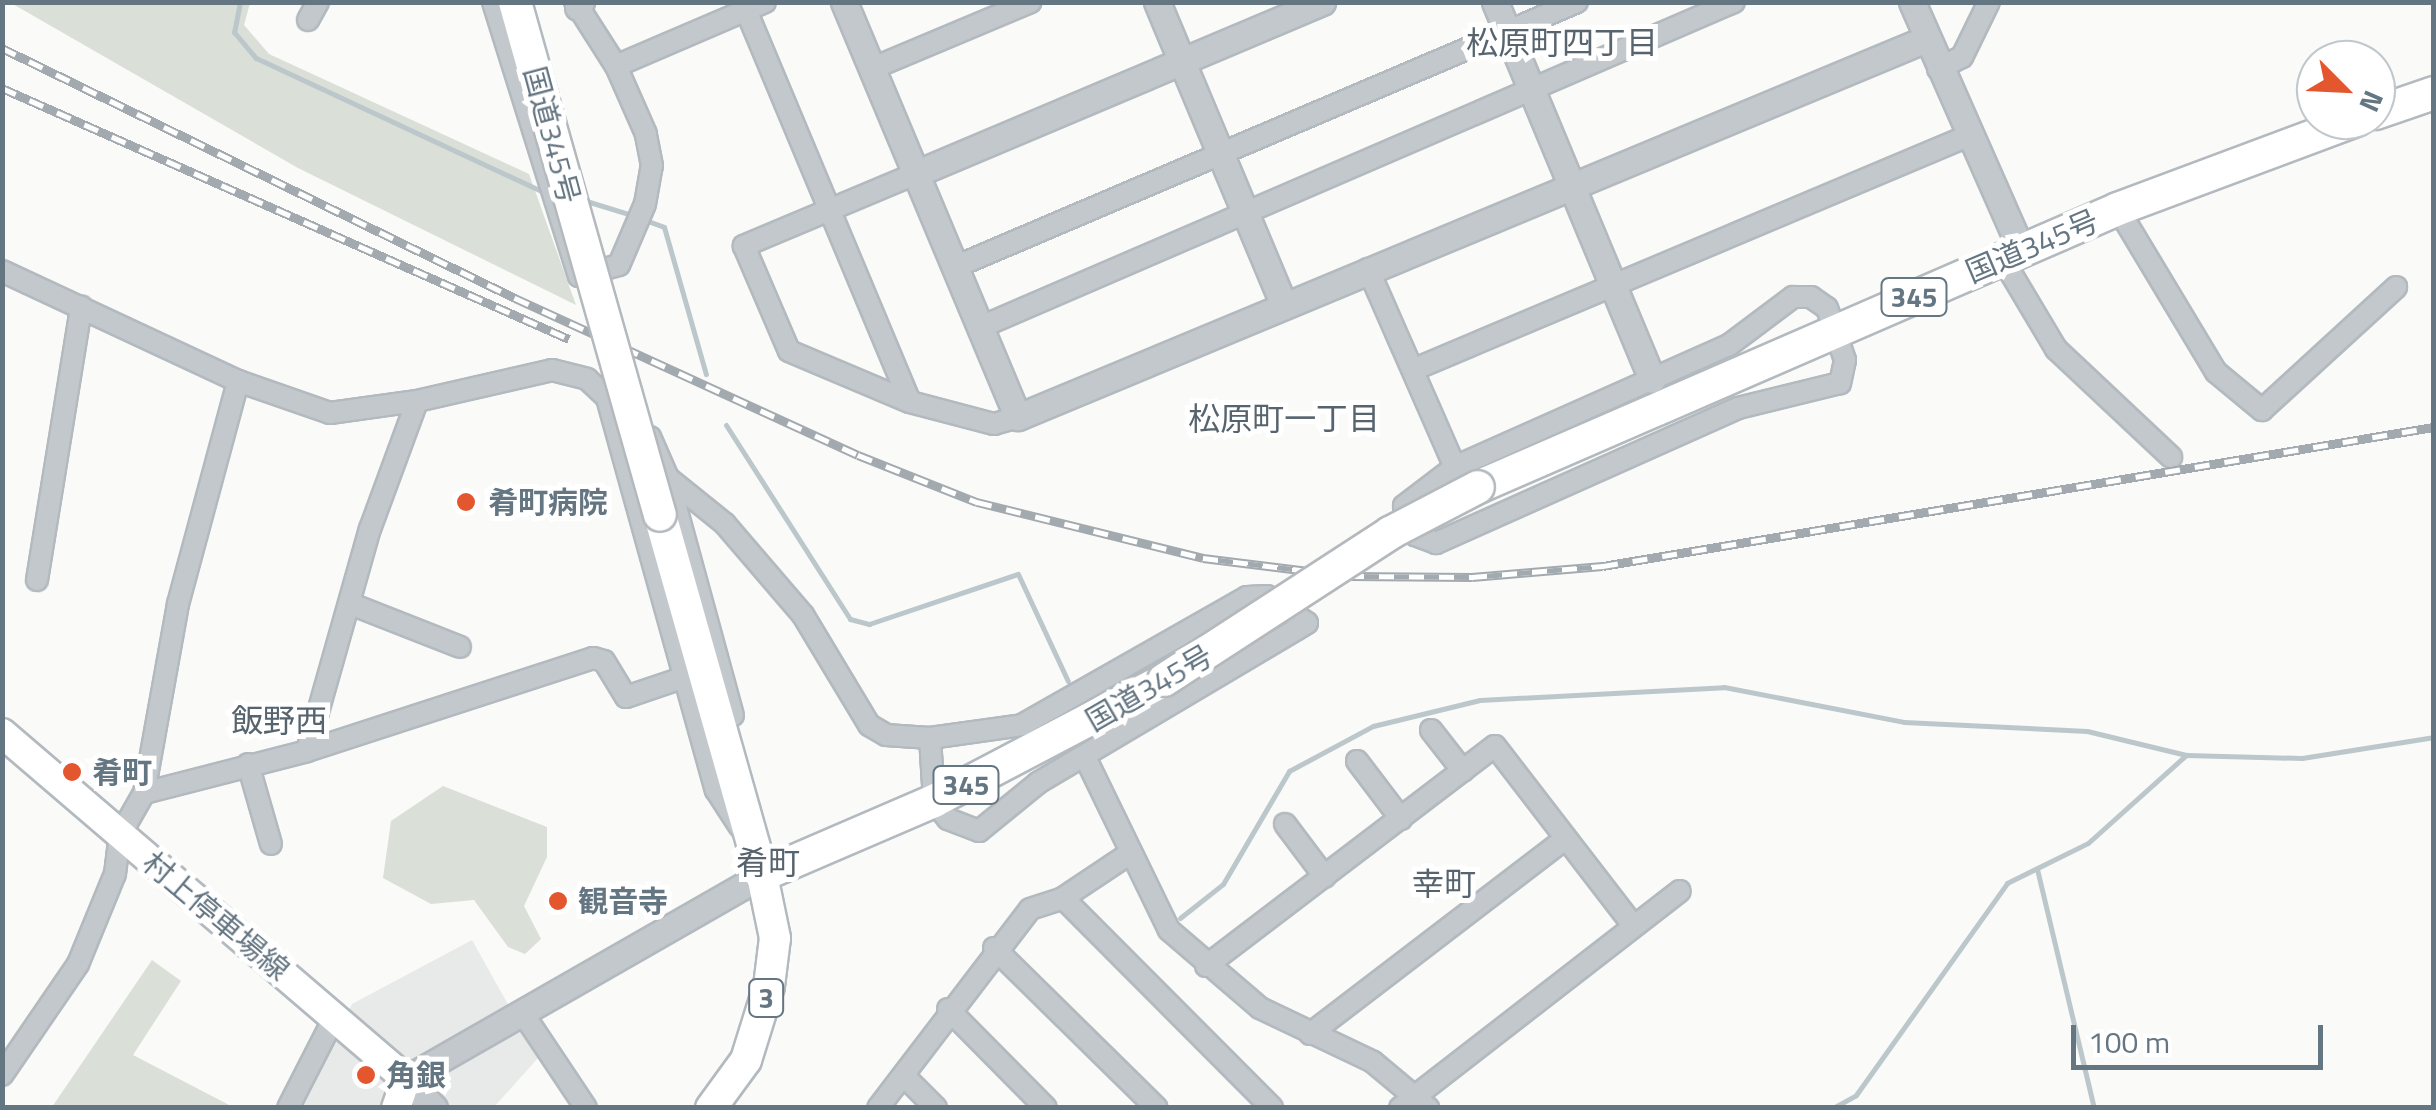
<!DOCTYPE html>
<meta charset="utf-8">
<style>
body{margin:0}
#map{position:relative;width:2436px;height:1110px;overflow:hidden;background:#fafaf8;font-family:"Titillium Web","Noto Sans JP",sans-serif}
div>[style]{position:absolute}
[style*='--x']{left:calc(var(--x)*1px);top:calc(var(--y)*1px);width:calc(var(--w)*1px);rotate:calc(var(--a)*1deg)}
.built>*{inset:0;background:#e8e9e9}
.green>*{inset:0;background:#dadfd7}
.stream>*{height:5px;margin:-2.5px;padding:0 2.5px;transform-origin:2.5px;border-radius:2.5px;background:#bbc7cb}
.roads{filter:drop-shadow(2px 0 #b3babf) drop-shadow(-2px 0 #b3babf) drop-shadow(0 2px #b3babf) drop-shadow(0 -2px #b3babf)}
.minor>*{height:20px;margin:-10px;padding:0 10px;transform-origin:10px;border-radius:10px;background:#c3c8cc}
.tertiary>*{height:25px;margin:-12.5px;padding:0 12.5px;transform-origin:12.5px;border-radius:12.5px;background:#c3c8cc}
.secondary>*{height:28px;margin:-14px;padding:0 14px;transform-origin:14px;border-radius:14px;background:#fff}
.primary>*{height:30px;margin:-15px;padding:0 15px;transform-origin:15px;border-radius:15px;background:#fff}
.trunk>*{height:32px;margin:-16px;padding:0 16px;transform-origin:16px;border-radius:16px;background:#fff}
.rail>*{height:9px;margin-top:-4.5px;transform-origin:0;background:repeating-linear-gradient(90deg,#fff 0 15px,#a2aab0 0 30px);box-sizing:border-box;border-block:2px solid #a2aab0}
.bridges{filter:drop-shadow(2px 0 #b4b9bd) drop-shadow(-2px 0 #b4b9bd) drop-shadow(0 2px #b4b9bd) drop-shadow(0 -2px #b4b9bd)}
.trunk-bridge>*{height:32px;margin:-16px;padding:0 16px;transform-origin:16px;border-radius:16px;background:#fff}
.dots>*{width:28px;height:28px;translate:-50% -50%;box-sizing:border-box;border:5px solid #fff;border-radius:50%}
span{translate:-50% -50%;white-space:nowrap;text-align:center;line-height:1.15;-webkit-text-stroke:10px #fff;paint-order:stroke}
.shield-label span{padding:2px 8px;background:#fff;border:2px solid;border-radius:8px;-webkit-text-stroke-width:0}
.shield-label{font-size:28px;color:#657683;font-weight:700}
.street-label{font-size:30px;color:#657683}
.poi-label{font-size:30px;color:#657683;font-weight:700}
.left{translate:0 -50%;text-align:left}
.neighbourhood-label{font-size:32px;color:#57646e}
.frame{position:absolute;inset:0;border:5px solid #657683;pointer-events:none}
.north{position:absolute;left:2296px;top:40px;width:100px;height:100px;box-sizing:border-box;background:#fff;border:2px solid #c1c8cd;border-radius:50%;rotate:114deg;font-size:28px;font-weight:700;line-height:40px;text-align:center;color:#657683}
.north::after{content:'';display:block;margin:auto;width:35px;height:45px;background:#e4572e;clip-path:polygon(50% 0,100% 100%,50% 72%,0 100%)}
.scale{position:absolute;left:2071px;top:1025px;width:252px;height:45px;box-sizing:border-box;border:5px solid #657683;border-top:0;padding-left:12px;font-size:30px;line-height:35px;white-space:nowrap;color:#657683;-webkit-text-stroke:8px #fff;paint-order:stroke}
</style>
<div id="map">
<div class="built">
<i style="clip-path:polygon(472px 940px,538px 1058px,494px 1107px,300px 1108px,352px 1004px)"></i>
</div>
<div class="green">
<i style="clip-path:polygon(11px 3px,250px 3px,244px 25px,269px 54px,529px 174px,576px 305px,298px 168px)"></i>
<i style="clip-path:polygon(443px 786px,547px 827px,547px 857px,524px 906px,541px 939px,525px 954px,508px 947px,474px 900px,431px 904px,383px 878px,391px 821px)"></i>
<i style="clip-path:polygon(152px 960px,181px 981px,133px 1055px,233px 1107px,52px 1107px)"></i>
</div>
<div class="stream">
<i style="--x:240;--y:2;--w:31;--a:101"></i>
<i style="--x:234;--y:32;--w:34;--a:50"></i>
<i style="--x:256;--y:58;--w:322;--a:25"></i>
<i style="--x:583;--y:200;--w:54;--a:17.1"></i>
<i style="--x:645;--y:220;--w:20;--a:20"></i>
<i style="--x:664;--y:227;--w:153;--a:74.1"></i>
<i style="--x:726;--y:425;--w:230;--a:57.4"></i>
<i style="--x:850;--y:619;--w:20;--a:15"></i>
<i style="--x:869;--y:624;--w:157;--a:-18.6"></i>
<i style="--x:1018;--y:574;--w:118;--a:65"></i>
<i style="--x:2037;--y:869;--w:246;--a:76.6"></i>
<i style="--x:1180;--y:918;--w:55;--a:-38.3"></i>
<i style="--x:1223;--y:884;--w:131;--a:-59.7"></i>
<i style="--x:1289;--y:771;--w:95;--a:-28.2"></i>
<i style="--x:1373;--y:726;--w:110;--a:-13.7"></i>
<i style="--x:1480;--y:700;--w:244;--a:-3"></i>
<i style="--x:1724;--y:687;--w:183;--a:11"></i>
<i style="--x:1904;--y:722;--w:183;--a:2.8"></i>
<i style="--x:2087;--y:731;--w:102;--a:13.6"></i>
<i style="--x:2186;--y:755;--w:116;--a:1.5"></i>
<i style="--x:2302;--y:758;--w:134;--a:-9"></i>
<i style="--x:1833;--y:1108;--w:26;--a:-29"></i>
<i style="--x:1856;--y:1095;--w:260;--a:-54.5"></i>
<i style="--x:2007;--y:883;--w:90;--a:-26.3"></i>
<i style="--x:2088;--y:843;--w:132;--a:-41.9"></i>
</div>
<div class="roads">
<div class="minor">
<i style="--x:493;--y:2;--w:287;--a:72.6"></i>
<i style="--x:579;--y:276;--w:41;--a:-15.4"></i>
<i style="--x:619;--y:265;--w:66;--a:-66.9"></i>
<i style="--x:645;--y:204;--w:39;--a:-80"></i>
<i style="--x:652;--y:166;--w:33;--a:-101"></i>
<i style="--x:646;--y:134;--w:74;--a:-113.8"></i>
<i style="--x:616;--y:66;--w:76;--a:-122.6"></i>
<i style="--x:746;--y:10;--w:425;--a:67.3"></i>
<i style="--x:308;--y:20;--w:21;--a:-61"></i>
<i style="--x:616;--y:66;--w:162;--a:-23.2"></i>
<i style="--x:871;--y:69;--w:173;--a:-22.8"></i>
<i style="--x:1938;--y:69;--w:27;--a:-27"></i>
<i style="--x:1962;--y:57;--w:61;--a:-63.9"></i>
<i style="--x:915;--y:174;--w:186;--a:157.2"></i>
<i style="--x:744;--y:246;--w:114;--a:66.8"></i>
<i style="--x:789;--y:351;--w:131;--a:22.9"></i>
<i style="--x:910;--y:402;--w:87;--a:14.7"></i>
<i style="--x:994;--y:424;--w:25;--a:-16"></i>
<i style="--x:2118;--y:209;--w:190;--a:59"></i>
<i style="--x:2216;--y:372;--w:60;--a:39.6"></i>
<i style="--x:2262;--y:410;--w:182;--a:-42.5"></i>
<i style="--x:2003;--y:260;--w:104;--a:59.2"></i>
<i style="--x:2056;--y:349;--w:158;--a:43.2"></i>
<i style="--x:955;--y:267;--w:676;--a:-23.08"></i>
<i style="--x:1368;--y:269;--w:216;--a:66.3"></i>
<i style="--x:2;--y:271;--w:260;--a:25"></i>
<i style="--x:238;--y:381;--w:97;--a:19.2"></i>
<i style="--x:330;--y:413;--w:88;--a:-7.9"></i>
<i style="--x:417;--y:401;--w:139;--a:-12.9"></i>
<i style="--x:552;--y:370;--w:36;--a:14"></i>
<i style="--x:587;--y:379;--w:57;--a:42.9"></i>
<i style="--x:1793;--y:297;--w:18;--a:0"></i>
<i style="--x:1811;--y:297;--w:19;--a:35"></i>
<i style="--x:1827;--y:308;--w:55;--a:70.9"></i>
<i style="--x:1845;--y:360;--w:24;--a:102"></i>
<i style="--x:1840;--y:383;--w:105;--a:166.2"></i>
<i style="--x:1738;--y:408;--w:331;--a:155.9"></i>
<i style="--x:1436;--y:543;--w:22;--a:-159"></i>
<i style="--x:1415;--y:535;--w:31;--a:-111"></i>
<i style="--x:1404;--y:506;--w:64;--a:-37.4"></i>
<i style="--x:1455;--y:467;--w:300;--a:-24"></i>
<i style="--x:1729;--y:345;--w:80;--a:-36.9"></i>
<i style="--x:981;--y:327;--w:820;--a:-23.35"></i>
<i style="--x:1415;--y:369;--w:600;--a:-22.85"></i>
<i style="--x:607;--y:398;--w:407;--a:74.5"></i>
<i style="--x:716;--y:790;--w:44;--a:57"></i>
<i style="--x:650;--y:437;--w:45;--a:66.3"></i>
<i style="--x:668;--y:478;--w:246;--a:74.7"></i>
<i style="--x:668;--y:478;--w:73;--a:38.9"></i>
<i style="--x:725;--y:524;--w:120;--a:49.4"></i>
<i style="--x:803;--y:615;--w:128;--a:59"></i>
<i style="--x:869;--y:725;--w:20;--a:30"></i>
<i style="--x:886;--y:735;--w:44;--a:3.9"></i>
<i style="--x:930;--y:738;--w:93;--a:-8"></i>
<i style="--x:1022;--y:725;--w:259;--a:-29.6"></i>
<i style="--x:1247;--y:597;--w:20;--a:-3"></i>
<i style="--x:1267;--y:596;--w:48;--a:34"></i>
<i style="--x:1307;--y:623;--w:313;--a:149.3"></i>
<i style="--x:1038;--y:783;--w:76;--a:140.9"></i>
<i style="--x:979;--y:831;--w:33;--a:-159"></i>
<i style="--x:948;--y:819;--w:23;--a:-128"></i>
<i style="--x:934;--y:801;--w:63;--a:-93.6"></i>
<i style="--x:37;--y:580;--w:277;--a:-80.8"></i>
<i style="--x:351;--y:604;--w:117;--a:21.5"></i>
<i style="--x:1431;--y:730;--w:52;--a:52"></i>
<i style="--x:307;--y:751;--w:231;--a:-74.2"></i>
<i style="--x:370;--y:529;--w:136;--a:-69.8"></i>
<i style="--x:1085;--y:757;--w:192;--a:64.1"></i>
<i style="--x:1169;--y:930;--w:120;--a:40.6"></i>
<i style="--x:1260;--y:1008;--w:125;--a:25.5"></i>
<i style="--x:1373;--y:1062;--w:72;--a:39.9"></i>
<i style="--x:1357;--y:761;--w:73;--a:52.8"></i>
<i style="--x:248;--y:764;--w:83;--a:74"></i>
<i style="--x:144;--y:793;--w:168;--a:-14.4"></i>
<i style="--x:307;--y:751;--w:301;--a:-18"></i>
<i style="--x:593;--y:658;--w:11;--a:15"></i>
<i style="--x:604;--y:661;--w:42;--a:58.6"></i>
<i style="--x:626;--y:697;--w:62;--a:-18.7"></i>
<i style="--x:1285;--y:824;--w:66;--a:53"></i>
<i style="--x:1063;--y:898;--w:296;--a:45.1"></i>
<i style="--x:994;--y:948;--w:228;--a:44.5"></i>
<i style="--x:1206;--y:966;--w:363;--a:-37.3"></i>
<i style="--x:1495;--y:746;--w:226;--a:52.4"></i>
<i style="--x:948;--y:1009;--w:139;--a:45.3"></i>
<i style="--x:522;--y:1012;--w:115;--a:56.3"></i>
<i style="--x:1310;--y:1034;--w:322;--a:-37.4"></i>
<i style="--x:2;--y:1075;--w:135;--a:-55.6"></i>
<i style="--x:78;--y:964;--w:97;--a:-67.7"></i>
<i style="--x:115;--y:874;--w:39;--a:-83"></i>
<i style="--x:120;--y:835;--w:48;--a:-60.3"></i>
<i style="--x:144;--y:793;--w:192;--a:-79.8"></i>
<i style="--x:178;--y:604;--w:231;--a:-74.9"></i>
<i style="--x:905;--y:1077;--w:44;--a:45"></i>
<i style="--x:288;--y:1108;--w:103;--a:-62.9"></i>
<i style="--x:878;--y:1108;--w:250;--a:-52.6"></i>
<i style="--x:1030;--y:909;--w:35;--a:-18"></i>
<i style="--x:1063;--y:898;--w:79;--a:-33.7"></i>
<i style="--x:1400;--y:1108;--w:354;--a:-37.8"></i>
</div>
<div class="tertiary">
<i style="--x:844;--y:2;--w:450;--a:67.3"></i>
<i style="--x:1018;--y:417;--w:984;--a:-22.6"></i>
<i style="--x:1157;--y:2;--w:326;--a:67.3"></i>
<i style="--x:1495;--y:2;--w:409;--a:67.4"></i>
<i style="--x:1912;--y:2;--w:272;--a:66.2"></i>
<i style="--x:578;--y:7;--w:6;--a:-59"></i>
<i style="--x:915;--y:174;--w:442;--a:-22.9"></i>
<i style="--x:434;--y:1108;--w:40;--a:-134"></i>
<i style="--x:406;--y:1079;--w:410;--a:-29.8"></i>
</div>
<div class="secondary">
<i style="--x:2;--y:733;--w:532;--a:40.58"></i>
<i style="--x:406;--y:1079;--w:31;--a:109"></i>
</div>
<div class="primary">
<i style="--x:711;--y:1108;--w:59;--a:-53.9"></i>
<i style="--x:746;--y:1060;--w:77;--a:-72.7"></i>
<i style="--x:769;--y:986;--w:48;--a:-82.9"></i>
<i style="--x:775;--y:938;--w:64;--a:-101.7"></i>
</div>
<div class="trunk">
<i style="--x:515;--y:2;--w:126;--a:74.3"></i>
<i style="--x:2376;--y:113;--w:61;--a:-19"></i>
<i style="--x:1478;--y:487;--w:698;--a:-23.48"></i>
<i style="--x:2118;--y:209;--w:254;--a:-20.5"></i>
<i style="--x:660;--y:515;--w:374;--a:74.2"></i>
<i style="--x:762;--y:875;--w:187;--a:-23.3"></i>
<i style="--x:934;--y:801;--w:260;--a:-27.7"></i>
</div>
</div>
<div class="rail">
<i style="--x:2;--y:48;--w:571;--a:25.98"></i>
<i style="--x:515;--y:298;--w:377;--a:24.6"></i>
<i style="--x:858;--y:455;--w:128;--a:21.6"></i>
<i style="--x:977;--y:502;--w:233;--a:13.9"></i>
<i style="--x:1203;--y:558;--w:147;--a:7"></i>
<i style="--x:1349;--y:576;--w:123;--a:0.5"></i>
<i style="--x:1472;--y:577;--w:131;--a:-4.8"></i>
<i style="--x:1603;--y:566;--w:843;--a:-9.5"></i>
<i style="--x:2;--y:88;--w:620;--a:23.88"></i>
</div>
<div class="bridges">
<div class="trunk-bridge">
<i style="--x:549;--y:123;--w:407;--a:74.2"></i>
<i style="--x:1164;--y:680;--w:270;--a:-33"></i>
<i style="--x:1390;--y:533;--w:99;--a:-27.6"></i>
</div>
</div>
<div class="dots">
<i style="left:466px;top:502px;background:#e4572e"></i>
<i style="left:72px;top:772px;background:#e4572e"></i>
<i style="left:558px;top:901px;background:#e4572e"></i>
<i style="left:366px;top:1075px;background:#e4572e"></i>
</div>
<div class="shield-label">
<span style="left:1914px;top:297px">345</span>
<span style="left:966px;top:785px">345</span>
<span style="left:766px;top:998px">3</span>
</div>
<div class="street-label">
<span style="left:552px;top:135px;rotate:75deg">国道345号</span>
<span style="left:2032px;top:246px;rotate:-23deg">国道345号</span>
<span style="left:1149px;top:688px;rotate:-30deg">国道345号</span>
<span style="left:216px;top:916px;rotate:40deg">村上停車場線</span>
</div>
<div class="poi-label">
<span class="left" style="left:488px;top:502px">肴町病院</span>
<span class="left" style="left:92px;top:772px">肴町</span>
<span class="left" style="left:578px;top:901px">観音寺</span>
<span class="left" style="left:386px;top:1075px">角銀</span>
</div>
<div class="neighbourhood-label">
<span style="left:1562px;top:42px">松原町四丁目</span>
<span style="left:1284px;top:418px">松原町一丁目</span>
<span style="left:279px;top:720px">飯野西</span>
<span style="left:768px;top:862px">肴町</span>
<span style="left:1444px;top:883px">幸町</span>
</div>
<div class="frame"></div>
<div class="north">N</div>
<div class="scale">100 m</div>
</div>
